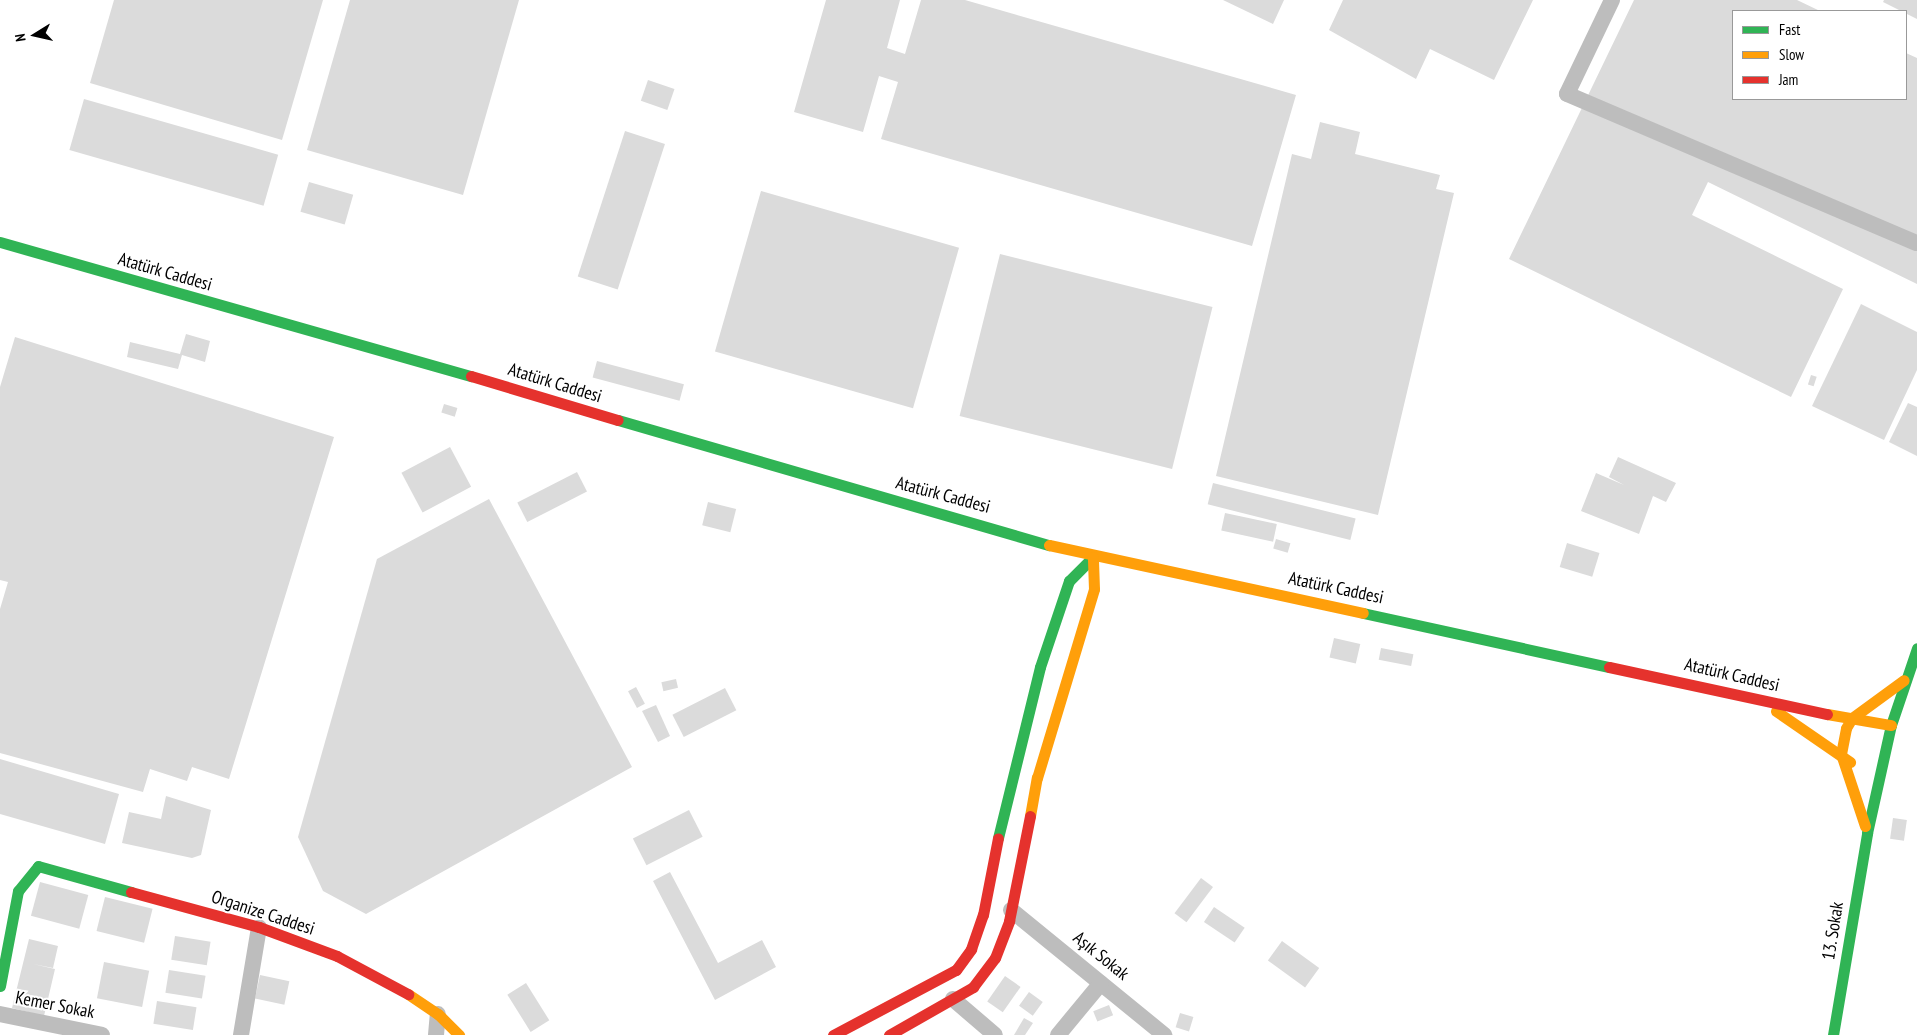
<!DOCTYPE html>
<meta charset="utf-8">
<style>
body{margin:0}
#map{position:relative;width:1917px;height:1035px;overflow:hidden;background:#fff;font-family:"PT Sans Narrow",sans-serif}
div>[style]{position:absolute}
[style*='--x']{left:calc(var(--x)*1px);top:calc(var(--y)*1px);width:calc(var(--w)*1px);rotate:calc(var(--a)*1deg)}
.building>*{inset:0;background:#dbdbdb;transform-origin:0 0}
.street>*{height:16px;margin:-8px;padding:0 8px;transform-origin:8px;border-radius:8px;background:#bdbdbd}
.fast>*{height:11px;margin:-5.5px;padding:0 5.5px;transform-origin:5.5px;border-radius:5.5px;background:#30b455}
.slow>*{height:11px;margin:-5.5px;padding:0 5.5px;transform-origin:5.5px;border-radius:5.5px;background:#ff9f0a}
.jam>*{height:11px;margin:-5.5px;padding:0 5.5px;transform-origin:5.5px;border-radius:5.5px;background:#e5322d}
span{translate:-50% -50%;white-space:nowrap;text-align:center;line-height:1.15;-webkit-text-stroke:4px #fff;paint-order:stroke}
.street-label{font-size:18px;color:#000}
.legend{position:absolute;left:1732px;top:10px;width:175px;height:90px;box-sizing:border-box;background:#fff;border:1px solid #999;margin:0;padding:6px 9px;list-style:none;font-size:15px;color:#000}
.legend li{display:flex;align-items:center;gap:10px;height:25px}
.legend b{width:25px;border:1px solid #999}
.north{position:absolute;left:10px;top:10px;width:50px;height:50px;-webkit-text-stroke:4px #fff;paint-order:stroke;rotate:260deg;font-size:14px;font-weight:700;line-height:20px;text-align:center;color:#000}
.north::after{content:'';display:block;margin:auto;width:18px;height:22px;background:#000;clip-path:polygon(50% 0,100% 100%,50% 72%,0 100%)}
</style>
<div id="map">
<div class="building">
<i style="clip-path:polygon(114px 0,323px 0,282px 140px,90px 83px)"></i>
<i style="clip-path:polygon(350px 0,519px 0,463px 195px,307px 150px)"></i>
<i style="clip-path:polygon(826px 0,900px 0,887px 48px,905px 54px,921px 0,965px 0,1296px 95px,1252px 246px,881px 139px,898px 82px,879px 76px,863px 132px,794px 112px)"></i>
<i style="clip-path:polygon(1223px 0,1284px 0,1273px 24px)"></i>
<i style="clip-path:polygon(1343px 0,1533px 0,1494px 80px,1430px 49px,1416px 79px,1329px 30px)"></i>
<i style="clip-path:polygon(1634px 0,1797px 0,1820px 11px,1733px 11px,1733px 99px,1906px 99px,1906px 53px,1917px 58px,1917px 284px,1708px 182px,1692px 215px,1843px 289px,1791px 397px,1509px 259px)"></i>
<i style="clip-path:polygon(1884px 0,1917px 0,1917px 19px,1883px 2px)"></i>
<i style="left:648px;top:80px;width:28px;height:22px;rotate:19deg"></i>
<i style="left:84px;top:99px;width:202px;height:53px;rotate:16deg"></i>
<i style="clip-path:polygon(1320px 122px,1360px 132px,1355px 154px,1440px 175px,1436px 189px,1454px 193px,1378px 515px,1216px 476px,1292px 154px,1311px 159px)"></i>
<i style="left:625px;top:131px;width:42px;height:153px;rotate:18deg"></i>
<i style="left:309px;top:182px;width:46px;height:31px;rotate:16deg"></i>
<i style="left:761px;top:191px;width:206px;height:167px;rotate:16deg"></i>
<i style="left:1000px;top:254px;width:219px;height:167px;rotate:14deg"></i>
<i style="clip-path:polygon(1861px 304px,1917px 332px,1917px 370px,1884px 440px,1812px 406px)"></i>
<i style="clip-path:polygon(186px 334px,210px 341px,205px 362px,182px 355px,178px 369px,127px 357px,130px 342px,180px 354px)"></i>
<i style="clip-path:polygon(15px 337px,334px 437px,229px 779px,192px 767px,187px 781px,150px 769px,143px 792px,0 753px,0 609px,8px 582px,0 580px,0 387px)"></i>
<i style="left:597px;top:361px;width:90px;height:17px;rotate:15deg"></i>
<i style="left:1811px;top:375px;width:6px;height:10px;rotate:18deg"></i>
<i style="clip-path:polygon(1908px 403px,1917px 407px,1917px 456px,1889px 442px)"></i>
<i style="left:444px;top:404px;width:14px;height:9px;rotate:17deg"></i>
<i style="left:450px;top:447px;width:45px;height:55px;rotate:62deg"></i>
<i style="clip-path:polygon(1618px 457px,1676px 483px,1666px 502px,1653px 496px,1639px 534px,1581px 511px,1596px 473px,1624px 485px,1609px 477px)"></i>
<i style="left:577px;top:472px;width:22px;height:67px;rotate:63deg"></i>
<i style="left:1213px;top:483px;width:147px;height:22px;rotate:14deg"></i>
<i style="clip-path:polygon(489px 499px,632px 767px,366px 914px,323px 891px,298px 837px,377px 559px)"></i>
<i style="left:708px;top:502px;width:29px;height:24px;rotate:14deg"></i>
<i style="left:1225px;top:513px;width:53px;height:18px;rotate:12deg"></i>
<i style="left:1276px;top:539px;width:15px;height:10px;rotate:16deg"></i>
<i style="left:1567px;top:543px;width:34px;height:25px;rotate:17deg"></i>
<i style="left:1334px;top:638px;width:27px;height:20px;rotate:13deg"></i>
<i style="left:1381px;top:648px;width:33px;height:12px;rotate:11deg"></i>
<i style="left:676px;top:679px;width:9px;height:15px;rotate:77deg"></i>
<i style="left:636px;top:687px;width:19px;height:9px;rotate:62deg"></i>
<i style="left:725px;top:688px;width:25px;height:59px;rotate:63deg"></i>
<i style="clip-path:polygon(656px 705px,670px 736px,658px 742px,642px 711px)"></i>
<i style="clip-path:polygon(0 759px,119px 794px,105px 844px,0 814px)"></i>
<i style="clip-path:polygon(166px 796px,211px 810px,201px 855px,192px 858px,122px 843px,129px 812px,161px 819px)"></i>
<i style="left:689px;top:810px;width:30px;height:63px;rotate:63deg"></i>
<i style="left:1893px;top:818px;width:14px;height:21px;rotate:8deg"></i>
<i style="clip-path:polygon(670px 872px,718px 963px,762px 940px,776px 967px,715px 1000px,653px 881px)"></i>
<i style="left:1201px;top:878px;width:15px;height:44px;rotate:37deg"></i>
<i style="left:40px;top:882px;width:50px;height:35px;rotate:15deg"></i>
<i style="left:105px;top:897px;width:49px;height:35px;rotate:14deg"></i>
<i style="left:1214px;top:907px;width:37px;height:18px;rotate:34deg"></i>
<i style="left:175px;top:936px;width:36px;height:24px;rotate:9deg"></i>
<i style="clip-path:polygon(29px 939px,58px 946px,53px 968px,33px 964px,55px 969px,44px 1016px,12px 1008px)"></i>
<i style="left:1282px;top:941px;width:46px;height:24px;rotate:36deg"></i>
<i style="left:104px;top:962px;width:46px;height:37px;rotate:11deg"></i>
<i style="left:169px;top:970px;width:37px;height:23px;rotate:9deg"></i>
<i style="left:260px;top:975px;width:30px;height:24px;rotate:12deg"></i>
<i style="left:1005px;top:976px;width:19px;height:31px;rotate:35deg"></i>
<i style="left:526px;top:983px;width:44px;height:22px;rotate:58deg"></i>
<i style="left:1029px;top:992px;width:17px;height:17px;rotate:36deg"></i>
<i style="left:157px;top:1001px;width:40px;height:23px;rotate:9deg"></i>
<i style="left:1109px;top:1005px;width:11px;height:17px;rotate:68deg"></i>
<i style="left:1180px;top:1013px;width:14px;height:15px;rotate:17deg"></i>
<i style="clip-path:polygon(1024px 1018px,1033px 1023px,1025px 1035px,1014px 1035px)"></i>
</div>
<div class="street">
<i style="--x:1612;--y:0;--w:104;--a:115.6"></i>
<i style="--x:1567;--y:94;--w:380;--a:23.1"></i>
<i style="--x:1011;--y:910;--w:198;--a:39.2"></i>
<i style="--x:953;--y:999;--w:55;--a:40.6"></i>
<i style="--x:0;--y:1014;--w:104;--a:11.6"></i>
<i style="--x:241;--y:1035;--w:109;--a:-80.5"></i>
<i style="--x:436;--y:1035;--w:21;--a:-85"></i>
<i style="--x:1058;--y:1035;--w:67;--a:-50.4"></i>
</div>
<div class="fast">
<i style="--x:0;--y:242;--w:490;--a:15.9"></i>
<i style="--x:618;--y:420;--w:449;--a:16.2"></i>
<i style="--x:1363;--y:613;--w:252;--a:12.4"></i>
<i style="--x:998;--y:838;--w:176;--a:-76.2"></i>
<i style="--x:1040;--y:667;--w:91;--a:-71.4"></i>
<i style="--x:1069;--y:581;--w:34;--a:-45"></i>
<i style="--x:0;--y:986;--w:97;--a:-79.3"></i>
<i style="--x:18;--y:891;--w:32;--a:-51"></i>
<i style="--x:38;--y:866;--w:97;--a:15.6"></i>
<i style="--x:1833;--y:1035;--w:205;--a:-80.4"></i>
<i style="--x:1867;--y:833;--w:111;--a:-77.5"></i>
<i style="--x:1891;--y:725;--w:81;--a:-71.3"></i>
</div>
<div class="slow">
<i style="--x:1049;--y:545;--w:321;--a:12.2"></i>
<i style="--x:1776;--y:711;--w:90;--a:34.6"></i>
<i style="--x:1827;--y:714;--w:65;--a:9.8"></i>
<i style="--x:1030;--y:816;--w:39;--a:-80"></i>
<i style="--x:1037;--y:778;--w:197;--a:-73.2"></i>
<i style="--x:1094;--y:589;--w:32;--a:-92"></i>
<i style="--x:1865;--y:826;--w:76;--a:-108.4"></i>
<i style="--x:1841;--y:754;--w:26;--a:-79"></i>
<i style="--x:1846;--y:728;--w:12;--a:-59"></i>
<i style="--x:1852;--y:718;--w:64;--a:-36.2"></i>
<i style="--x:408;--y:994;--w:36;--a:34"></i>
<i style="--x:438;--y:1014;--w:30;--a:45"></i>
</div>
<div class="jam">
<i style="--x:471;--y:376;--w:153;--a:16.7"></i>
<i style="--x:1609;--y:667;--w:223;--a:12.2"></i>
<i style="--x:131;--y:892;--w:133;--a:15.3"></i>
<i style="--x:259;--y:927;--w:83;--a:20.4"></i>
<i style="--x:337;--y:956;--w:81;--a:28.2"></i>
<i style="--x:833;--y:1035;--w:139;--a:-27.9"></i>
<i style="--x:956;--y:970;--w:26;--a:-54"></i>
<i style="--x:971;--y:949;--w:36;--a:-71"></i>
<i style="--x:983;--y:915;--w:78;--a:-79"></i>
<i style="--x:889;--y:1035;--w:97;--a:-29.7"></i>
<i style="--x:973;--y:987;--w:36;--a:-53"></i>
<i style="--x:995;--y:958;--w:40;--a:-69"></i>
<i style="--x:1009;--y:921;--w:107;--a:-78.7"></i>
</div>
<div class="street-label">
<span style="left:165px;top:272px;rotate:16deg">Atatürk Caddesi</span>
<span style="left:555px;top:383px;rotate:17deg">Atatürk Caddesi</span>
<span style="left:943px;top:495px;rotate:15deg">Atatürk Caddesi</span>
<span style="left:1336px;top:588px;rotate:12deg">Atatürk Caddesi</span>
<span style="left:1732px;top:675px;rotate:13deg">Atatürk Caddesi</span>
<span style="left:263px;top:913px;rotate:18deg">Organize Caddesi</span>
<span style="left:1833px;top:931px;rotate:-81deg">13. Sokak</span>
<span style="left:1101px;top:956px;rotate:39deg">Aşık Sokak</span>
<span style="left:55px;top:1005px;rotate:11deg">Kemer Sokak</span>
</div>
<ul class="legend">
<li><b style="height:6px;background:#30b455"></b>Fast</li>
<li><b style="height:6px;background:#ff9f0a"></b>Slow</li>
<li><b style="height:6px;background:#e5322d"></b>Jam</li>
</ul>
<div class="north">N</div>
</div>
